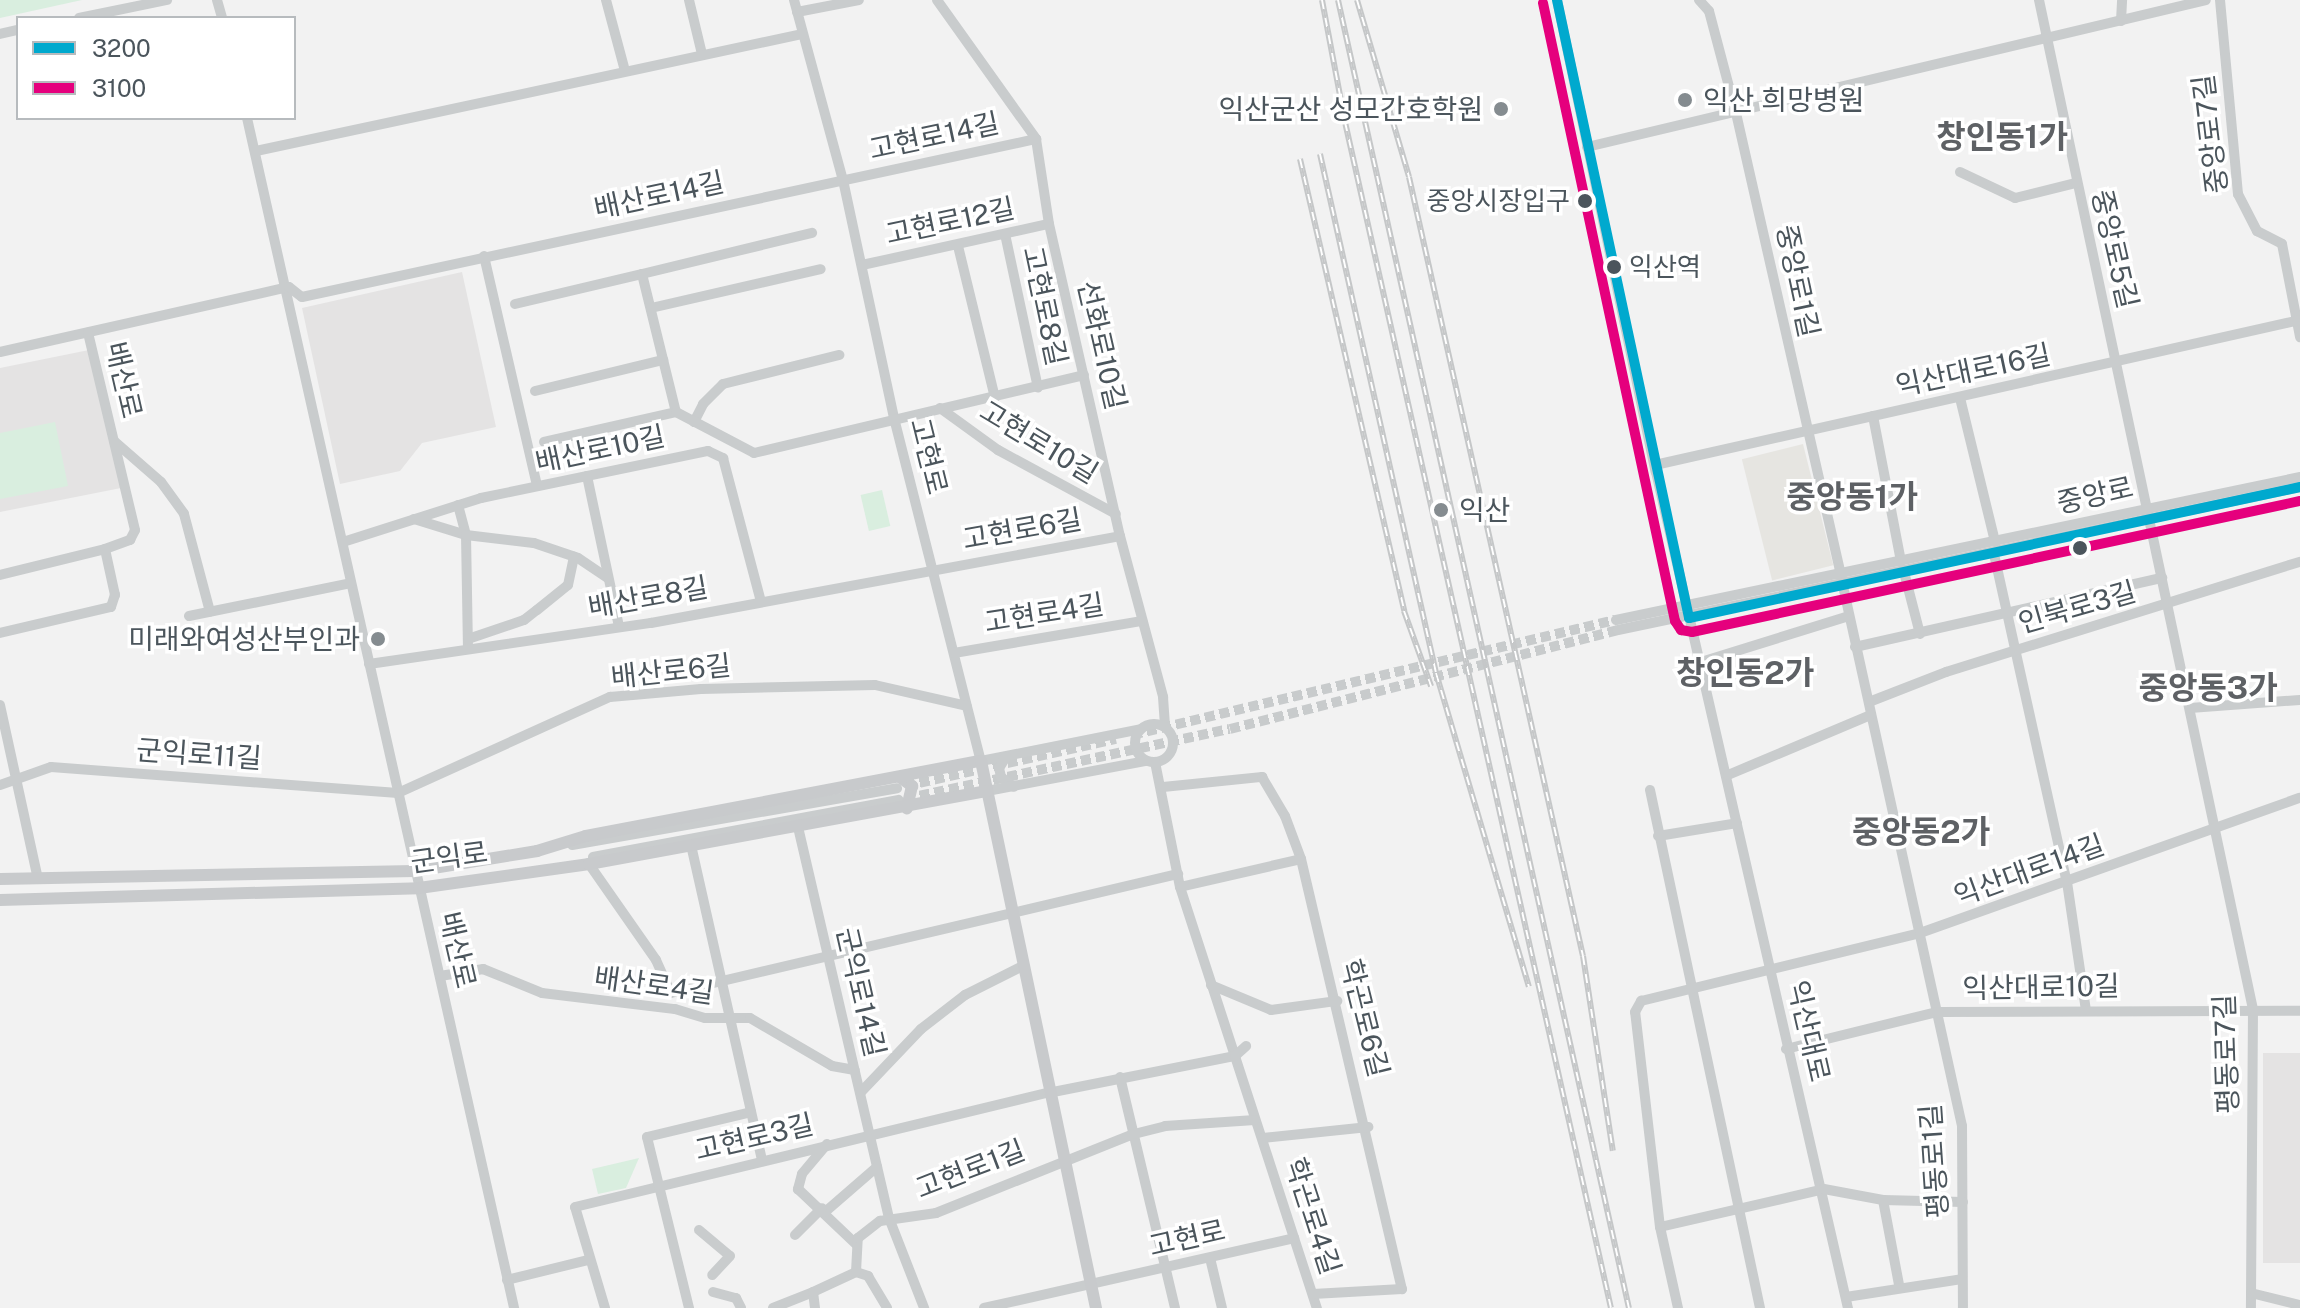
<!DOCTYPE html>
<meta charset="utf-8">
<style>
body{margin:0}
#map{position:relative;width:2300px;height:1308px;overflow:hidden;background:#f2f2f2;font-family:"Public Sans","Noto Sans KR",sans-serif}
div>[style]{position:absolute}
[style*='--x']{left:calc(var(--x)*1px);top:calc(var(--y)*1px);width:calc(var(--w)*1px);rotate:calc(var(--a)*1deg)}
.commercial>*{inset:0;background:#e6e5e1;transform-origin:0 0}
.education>*{inset:0;background:#e4e3e3;transform-origin:0 0}
.green>*{inset:0;background:#d9eedf;transform-origin:0 0}
.minor-tunnel>*{height:10px;margin-top:-5px;transform-origin:0;background:repeating-linear-gradient(90deg,#c8cbcc 0 10px,transparent 0 15px)}
.minor>*{height:10px;margin:-5px;padding:0 5px;transform-origin:5px;border-radius:5px;background:#c9cccd}
.minor>.ring{margin:-5px;padding:0;box-sizing:content-box;background:none;border:10px solid #c9cccd;border-radius:50%}
.major>*{height:12px;margin:-6px;padding:0 6px;transform-origin:6px;border-radius:6px;background:#c8cacc}
.rail>*{height:6px;margin-top:-3px;transform-origin:0;background:repeating-linear-gradient(90deg,#fff 0 9px,#c5c7c8 0 18px);box-sizing:border-box;border-block:2px solid #c5c7c8}
.bus-1>*{height:10px;margin:-5px;padding:0 5px;transform-origin:5px;border-radius:5px;background:#00a9ce}
.bus-2>*{height:10px;margin:-5px;padding:0 5px;transform-origin:5px;border-radius:5px;background:#e5007d}
.dots>*{width:22px;height:22px;translate:-50% -50%;box-sizing:border-box;border:4px solid #fff;border-radius:50%}
span{translate:-50% -50%;white-space:nowrap;text-align:center;line-height:1.15;-webkit-text-stroke:7px #fff;paint-order:stroke}
.bus-label{font-size:26px;color:#4b555c}
.right{translate:-100% -50%;text-align:right}
.left{translate:0 -50%;text-align:left}
.poi-label{font-size:28px;color:#4b555c}
.street-label{font-size:28px;color:#4b555c}
.quarter-label{font-size:32px;color:#5e6165;font-weight:700}
.legend{position:absolute;left:16px;top:16px;width:280px;height:104px;box-sizing:border-box;background:#fff;border:2px solid #b7bbbe;margin:0;padding:10px 14px;list-style:none;font-size:24px;color:#4b555c}
.legend li{display:flex;align-items:center;gap:16px;height:40px}
.legend b{width:40px;border:2px solid #b7bbbe}
</style>
<div id="map">
<div class="commercial">
<i style="left:1803px;top:444px;width:125px;height:63px;rotate:76deg"></i>
</div>
<div class="education">
<i style="clip-path:polygon(462px 272px,496px 427px,422px 443px,400px 471px,340px 484px,302px 308px)"></i>
<i style="clip-path:polygon(89px 350px,121px 488px,0 512px,0 368px)"></i>
<i style="left:2300px;top:1053px;width:210px;height:37px;rotate:90deg"></i>
</div>
<div class="green">
<i style="clip-path:polygon(0 0,82px 0,0 18px)"></i>
<i style="clip-path:polygon(55px 422px,68px 486px,0 499px,0 433px)"></i>
<i style="left:882px;top:490px;width:37px;height:22px;rotate:77deg"></i>
<i style="clip-path:polygon(639px 1158px,626px 1188px,598px 1194px,592px 1169px)"></i>
</div>
<div class="minor-tunnel">
<i style="--x:1132;--y:735;--w:497;--a:-13.4"></i>
<i style="--x:905;--y:786;--w:216;--a:-12.6"></i>
<i style="--x:905;--y:799;--w:332;--a:-12.2"></i>
<i style="--x:1230;--y:729;--w:400;--a:-14.3"></i>
</div>
<div class="minor">
<i style="--x:217;--y:0;--w:19;--a:74"></i>
<i style="--x:606;--y:0;--w:73;--a:75"></i>
<i style="--x:689;--y:0;--w:56;--a:76.5"></i>
<i style="--x:794;--y:0;--w:187;--a:74.8"></i>
<i style="--x:843;--y:180;--w:243;--a:77.9"></i>
<i style="--x:894;--y:418;--w:354;--a:75.8"></i>
<i style="--x:981;--y:761;--w:163;--a:-11.3"></i>
<i style="--x:937;--y:0;--w:171;--a:54.5"></i>
<i style="--x:1036;--y:139;--w:86;--a:81.3"></i>
<i style="--x:1049;--y:224;--w:320;--a:77.2"></i>
<i style="--x:1120;--y:536;--w:167;--a:75"></i>
<i style="--x:1163;--y:697;--w:30;--a:86"></i>
<i style="--x:1557;--y:0;--w:482;--a:78.2"></i>
<i style="--x:1656;--y:472;--w:858;--a:77.07"></i>
<i style="--x:1699;--y:0;--w:15;--a:48"></i>
<i style="--x:1709;--y:11;--w:106;--a:75.2"></i>
<i style="--x:1736;--y:113;--w:475;--a:77.2"></i>
<i style="--x:2039;--y:0;--w:1031;--a:78.03"></i>
<i style="--x:2253;--y:1009;--w:299;--a:90.4"></i>
<i style="--x:2220;--y:0;--w:195;--a:84.7"></i>
<i style="--x:2238;--y:194;--w:42;--a:62.8"></i>
<i style="--x:2257;--y:231;--w:28;--a:27"></i>
<i style="--x:2282;--y:244;--w:95;--a:79"></i>
<i style="--x:797;--y:12;--w:63;--a:-11"></i>
<i style="--x:79;--y:18;--w:90;--a:-11.6"></i>
<i style="--x:2121;--y:21;--w:21;--a:-87"></i>
<i style="--x:0;--y:34;--w:18;--a:-13"></i>
<i style="--x:247;--y:118;--w:1220;--a:77.35"></i>
<i style="--x:1587;--y:147;--w:636;--a:-13.36"></i>
<i style="--x:256;--y:151;--w:558;--a:-12.09"></i>
<i style="--x:1960;--y:172;--w:61;--a:25.3"></i>
<i style="--x:2015;--y:198;--w:63;--a:-13.8"></i>
<i style="--x:1005;--y:234;--w:157;--a:77.9"></i>
<i style="--x:958;--y:246;--w:156;--a:76.3"></i>
<i style="--x:484;--y:256;--w:236;--a:77"></i>
<i style="--x:862;--y:265;--w:191;--a:-12.4"></i>
<i style="--x:642;--y:274;--w:175;--a:-13.6"></i>
<i style="--x:515;--y:304;--w:130;--a:-13.3"></i>
<i style="--x:642;--y:274;--w:142;--a:76.2"></i>
<i style="--x:651;--y:308;--w:174;--a:-12.9"></i>
<i style="--x:0;--y:352;--w:296;--a:-12.7"></i>
<i style="--x:289;--y:287;--w:16;--a:38"></i>
<i style="--x:302;--y:297;--w:751;--a:-12.15"></i>
<i style="--x:535;--y:391;--w:132;--a:-13.6"></i>
<i style="--x:1960;--y:398;--w:148;--a:76.3"></i>
<i style="--x:940;--y:408;--w:72;--a:35.9"></i>
<i style="--x:998;--y:450;--w:134;--a:28.5"></i>
<i style="--x:1873;--y:416;--w:148;--a:79.1"></i>
<i style="--x:694;--y:422;--w:20;--a:-63"></i>
<i style="--x:703;--y:404;--w:28;--a:-45"></i>
<i style="--x:723;--y:384;--w:120;--a:-14"></i>
<i style="--x:114;--y:441;--w:62;--a:41.1"></i>
<i style="--x:161;--y:482;--w:39;--a:54"></i>
<i style="--x:184;--y:514;--w:101;--a:75.1"></i>
<i style="--x:544;--y:442;--w:135;--a:-12.8"></i>
<i style="--x:676;--y:412;--w:88;--a:27.7"></i>
<i style="--x:754;--y:453;--w:339;--a:-13.3"></i>
<i style="--x:1655;--y:465;--w:661;--a:-12.67"></i>
<i style="--x:587;--y:476;--w:154;--a:78"></i>
<i style="--x:458;--y:505;--w:31;--a:75"></i>
<i style="--x:466;--y:535;--w:114;--a:89"></i>
<i style="--x:414;--y:519;--w:54;--a:17.1"></i>
<i style="--x:466;--y:535;--w:68;--a:6.7"></i>
<i style="--x:534;--y:543;--w:46;--a:18.8"></i>
<i style="--x:578;--y:558;--w:36;--a:34"></i>
<i style="--x:343;--y:542;--w:145;--a:-17.7"></i>
<i style="--x:481;--y:498;--w:232;--a:-11.7"></i>
<i style="--x:708;--y:451;--w:17;--a:25"></i>
<i style="--x:723;--y:458;--w:149;--a:75.2"></i>
<i style="--x:1994;--y:554;--w:336;--a:77.5"></i>
<i style="--x:2067;--y:882;--w:129;--a:81.6"></i>
<i style="--x:1904;--y:572;--w:64;--a:75.5"></i>
<i style="--x:0;--y:575;--w:108;--a:-13.9"></i>
<i style="--x:105;--y:549;--w:27;--a:-20"></i>
<i style="--x:130;--y:540;--w:11;--a:-63"></i>
<i style="--x:135;--y:530;--w:203;--a:-103.4"></i>
<i style="--x:1843;--y:586;--w:553;--a:77.57"></i>
<i style="--x:1962;--y:1126;--w:182;--a:89.7"></i>
<i style="--x:189;--y:616;--w:165;--a:-11.5"></i>
<i style="--x:1616;--y:620;--w:699;--a:-11.81"></i>
<i style="--x:1618;--y:630;--w:697;--a:-11.84"></i>
<i style="--x:0;--y:633;--w:114;--a:-13.2"></i>
<i style="--x:111;--y:607;--w:13;--a:-72"></i>
<i style="--x:115;--y:595;--w:47;--a:-102.3"></i>
<i style="--x:468;--y:639;--w:59;--a:-18.7"></i>
<i style="--x:524;--y:620;--w:16;--a:-38"></i>
<i style="--x:537;--y:610;--w:40;--a:-39"></i>
<i style="--x:568;--y:585;--w:29;--a:-78"></i>
<i style="--x:1855;--y:647;--w:315;--a:-12.7"></i>
<i style="--x:954;--y:653;--w:191;--a:-9.7"></i>
<i style="--x:1701;--y:662;--w:155;--a:-17.3"></i>
<i style="--x:369;--y:664;--w:285;--a:-8.3"></i>
<i style="--x:651;--y:623;--w:477;--a:-10.5"></i>
<i style="--x:1869;--y:702;--w:83;--a:-21.3"></i>
<i style="--x:1946;--y:672;--w:371;--a:-17.3"></i>
<i style="--x:0;--y:705;--w:178;--a:77.7"></i>
<i style="--x:2190;--y:708;--w:110;--a:-4.2"></i>
<i class="ring" style="left:1135px;top:724px;width:28px;height:28px"></i>
<i style="--x:1006;--y:757;--w:13;--a:122"></i>
<i style="--x:999;--y:768;--w:9;--a:77"></i>
<i style="--x:1001;--y:777;--w:16;--a:38"></i>
<i style="--x:1155;--y:762;--w:127;--a:78.7"></i>
<i style="--x:1180;--y:887;--w:443;--a:72"></i>
<i style="--x:1728;--y:775;--w:155;--a:-22.8"></i>
<i style="--x:0;--y:785;--w:54;--a:-19.4"></i>
<i style="--x:51;--y:767;--w:348;--a:4.3"></i>
<i style="--x:398;--y:793;--w:233;--a:-24.4"></i>
<i style="--x:610;--y:697;--w:91;--a:-5"></i>
<i style="--x:701;--y:689;--w:174;--a:-1.3"></i>
<i style="--x:875;--y:685;--w:94;--a:12.9"></i>
<i style="--x:1163;--y:787;--w:100;--a:-5.8"></i>
<i style="--x:1262;--y:777;--w:45;--a:59.5"></i>
<i style="--x:1285;--y:816;--w:46;--a:69.6"></i>
<i style="--x:1301;--y:859;--w:442;--a:76.8"></i>
<i style="--x:1402;--y:1289;--w:89;--a:176.8"></i>
<i style="--x:1650;--y:790;--w:530;--a:78.01"></i>
<i style="--x:987;--y:791;--w:162;--a:-10.7"></i>
<i style="--x:798;--y:827;--w:401;--a:76.9"></i>
<i style="--x:889;--y:1218;--w:97;--a:68.7"></i>
<i style="--x:1658;--y:836;--w:80;--a:-9.3"></i>
<i style="--x:572;--y:845;--w:330;--a:-9.9"></i>
<i style="--x:691;--y:845;--w:323;--a:77.3"></i>
<i style="--x:593;--y:857;--w:311;--a:-10.6"></i>
<i style="--x:589;--y:864;--w:117;--a:55.1"></i>
<i style="--x:656;--y:960;--w:36;--a:66"></i>
<i style="--x:671;--y:993;--w:521;--a:-13.21"></i>
<i style="--x:1180;--y:887;--w:124;--a:-13"></i>
<i style="--x:440;--y:976;--w:44;--a:-9.2"></i>
<i style="--x:483;--y:969;--w:64;--a:22.1"></i>
<i style="--x:542;--y:993;--w:134;--a:6.9"></i>
<i style="--x:675;--y:1009;--w:31;--a:17"></i>
<i style="--x:705;--y:1018;--w:45;--a:0"></i>
<i style="--x:750;--y:1018;--w:95;--a:30.3"></i>
<i style="--x:832;--y:1066;--w:23;--a:10"></i>
<i style="--x:1211;--y:985;--w:65;--a:22.6"></i>
<i style="--x:1271;--y:1010;--w:67;--a:-7.8"></i>
<i style="--x:1786;--y:1049;--w:155;--a:-13.8"></i>
<i style="--x:1937;--y:1012;--w:363;--a:-0.2"></i>
<i style="--x:1120;--y:1077;--w:237;--a:76.6"></i>
<i style="--x:861;--y:1092;--w:87;--a:-46.4"></i>
<i style="--x:921;--y:1029;--w:56;--a:-37.7"></i>
<i style="--x:965;--y:995;--w:63;--a:-26.6"></i>
<i style="--x:1263;--y:1138;--w:106;--a:-6"></i>
<i style="--x:827;--y:1144;--w:39;--a:130"></i>
<i style="--x:802;--y:1174;--w:16;--a:105"></i>
<i style="--x:798;--y:1189;--w:80;--a:43.5"></i>
<i style="--x:1883;--y:1200;--w:86;--a:79.3"></i>
<i style="--x:825;--y:1212;--w:69;--a:-40.9"></i>
<i style="--x:1660;--y:1227;--w:168;--a:-13"></i>
<i style="--x:1824;--y:1189;--w:60;--a:10.6"></i>
<i style="--x:1883;--y:1200;--w:80;--a:1.4"></i>
<i style="--x:699;--y:1230;--w:40;--a:40"></i>
<i style="--x:730;--y:1256;--w:26;--a:133"></i>
<i style="--x:795;--y:1235;--w:38;--a:-45"></i>
<i style="--x:1210;--y:1258;--w:51;--a:76.5"></i>
<i style="--x:856;--y:1272;--w:13;--a:18"></i>
<i style="--x:868;--y:1276;--w:37;--a:59"></i>
<i style="--x:507;--y:1280;--w:83;--a:-13.9"></i>
<i style="--x:713;--y:1292;--w:24;--a:15"></i>
<i style="--x:736;--y:1298;--w:11;--a:63"></i>
<i style="--x:2251;--y:1293;--w:50;--a:13.8"></i>
<i style="--x:1846;--y:1297;--w:117;--a:-8.8"></i>
<i style="--x:605;--y:1308;--w:105;--a:-106.5"></i>
<i style="--x:575;--y:1207;--w:487;--a:-13.6"></i>
<i style="--x:1048;--y:1093;--w:191;--a:-11.2"></i>
<i style="--x:1235;--y:1056;--w:15;--a:-42"></i>
<i style="--x:689;--y:1308;--w:176;--a:-103.8"></i>
<i style="--x:647;--y:1137;--w:107;--a:-13.5"></i>
<i style="--x:773;--y:1308;--w:43;--a:-21.8"></i>
<i style="--x:815;--y:1308;--w:16;--a:-97"></i>
<i style="--x:813;--y:1292;--w:47;--a:-24.9"></i>
<i style="--x:856;--y:1272;--w:34;--a:-87"></i>
<i style="--x:858;--y:1238;--w:28;--a:-38"></i>
<i style="--x:880;--y:1221;--w:57;--a:-8.1"></i>
<i style="--x:936;--y:1213;--w:213;--a:-21.8"></i>
<i style="--x:1134;--y:1134;--w:32;--a:-14"></i>
<i style="--x:1165;--y:1126;--w:90;--a:-3.8"></i>
<i style="--x:984;--y:1308;--w:318;--a:-12.7"></i>
<i style="--x:1678;--y:1308;--w:83;--a:-102.5"></i>
<i style="--x:1660;--y:1227;--w:216;--a:-96.6"></i>
<i style="--x:1635;--y:1012;--w:13;--a:-61"></i>
<i style="--x:1641;--y:1001;--w:287;--a:-13.7"></i>
<i style="--x:1920;--y:933;--w:403;--a:-19.6"></i>
</div>
<div class="major">
<i style="--x:901;--y:778;--w:14;--a:36"></i>
<i style="--x:912;--y:786;--w:23;--a:103"></i>
<i style="--x:0;--y:879;--w:415;--a:-1.1"></i>
<i style="--x:415;--y:871;--w:124;--a:-9.3"></i>
<i style="--x:537;--y:851;--w:51;--a:-17"></i>
<i style="--x:586;--y:836;--w:402;--a:-10.8"></i>
<i style="--x:981;--y:761;--w:559;--a:78.13"></i>
<i style="--x:0;--y:900;--w:419;--a:-1.6"></i>
<i style="--x:419;--y:888;--w:172;--a:-8"></i>
<i style="--x:589;--y:864;--w:405;--a:-10.4"></i>
</div>
<div class="rail">
<i style="--x:1322;--y:0;--w:124;--a:79.3"></i>
<i style="--x:1345;--y:122;--w:1215;--a:77.36"></i>
<i style="--x:1338;--y:0;--w:1340;--a:77.46"></i>
<i style="--x:1357;--y:0;--w:184;--a:73.6"></i>
<i style="--x:1409;--y:177;--w:798;--a:77.41"></i>
<i style="--x:1583;--y:956;--w:197;--a:81.3"></i>
<i style="--x:1320;--y:154;--w:532;--a:77.4"></i>
<i style="--x:1436;--y:673;--w:327;--a:73.5"></i>
<i style="--x:1300;--y:159;--w:464;--a:77"></i>
<i style="--x:1404;--y:611;--w:80;--a:70.2"></i>
</div>
<div class="bus-1">
<i style="--x:1557;--y:0;--w:632;--a:77.94"></i>
<i style="--x:1689;--y:618;--w:625;--a:-12.1"></i>
</div>
<div class="bus-2">
<i style="--x:1543;--y:3;--w:632;--a:77.94"></i>
<i style="--x:1675;--y:621;--w:11;--a:56"></i>
<i style="--x:1681;--y:630;--w:11;--a:10"></i>
<i style="--x:1692;--y:632;--w:622;--a:-12.16"></i>
</div>
<div class="dots">
<i style="left:1685px;top:100px;background:#858c90"></i>
<i style="left:1501px;top:109px;background:#858c90"></i>
<i style="left:1585px;top:201px;background:#4b555c"></i>
<i style="left:1614px;top:267px;background:#4b555c"></i>
<i style="left:1441px;top:510px;background:#858c90"></i>
<i style="left:2080px;top:548px;background:#4b555c"></i>
<i style="left:378px;top:639px;background:#858c90"></i>
</div>
<div class="bus-label">
<span class="right" style="left:1570px;top:201px">중앙시장입구</span>
<span class="left" style="left:1629px;top:267px">익산역</span>
</div>
<div class="poi-label">
<span class="left" style="left:1703px;top:100px">익산 희망병원</span>
<span class="right" style="left:1483px;top:109px">익산군산 성모간호학원</span>
<span class="left" style="left:1459px;top:510px">익산</span>
<span class="right" style="left:360px;top:639px">미래와여성산부인과</span>
</div>
<div class="street-label">
<span style="left:2210px;top:134px;rotate:-97deg">중앙로7길</span>
<span style="left:934px;top:136px;rotate:-12deg">고현로14길</span>
<span style="left:659px;top:195px;rotate:-12deg">배산로14길</span>
<span style="left:950px;top:221px;rotate:-12deg">고현로12길</span>
<span style="left:2115px;top:249px;rotate:77deg">중앙로5길</span>
<span style="left:1798px;top:281px;rotate:78deg">중앙로1길</span>
<span style="left:1045px;top:306px;rotate:78deg">고현로8길</span>
<span style="left:1102px;top:345px;rotate:77deg">선화로10길</span>
<span style="left:1973px;top:370px;rotate:-12deg">익산대로16길</span>
<span style="left:124px;top:380px;rotate:77deg">배산로</span>
<span style="left:1039px;top:442px;rotate:31deg">고현로10길</span>
<span style="left:600px;top:449px;rotate:-12deg">배산로10길</span>
<span style="left:929px;top:456px;rotate:76deg">고현로</span>
<span style="left:2095px;top:495px;rotate:-13deg">중앙로</span>
<span style="left:1022px;top:529px;rotate:-10deg">고현로6길</span>
<span style="left:648px;top:597px;rotate:-10deg">배산로8길</span>
<span style="left:2077px;top:607px;rotate:-16deg">인북로3길</span>
<span style="left:1044px;top:613px;rotate:-9deg">고현로4길</span>
<span style="left:671px;top:671px;rotate:-6deg">배산로6길</span>
<span style="left:199px;top:754px;rotate:4deg">군익로11길</span>
<span style="left:449px;top:857px;rotate:-8deg">군익로</span>
<span style="left:2029px;top:870px;rotate:-20deg">익산대로14길</span>
<span style="left:458px;top:950px;rotate:77deg">배산로</span>
<span style="left:654px;top:985px;rotate:8deg">배산로4길</span>
<span style="left:2041px;top:987px;rotate:-1deg">익산대로10길</span>
<span style="left:861px;top:992px;rotate:77deg">군익로14길</span>
<span style="left:1365px;top:1018px;rotate:76deg">학곤로6길</span>
<span style="left:1809px;top:1031px;rotate:77deg">익산대로</span>
<span style="left:2226px;top:1054px;rotate:-92deg">평동로7길</span>
<span style="left:754px;top:1137px;rotate:-13deg">고현로3길</span>
<span style="left:1934px;top:1161px;rotate:-94deg">평동로1길</span>
<span style="left:970px;top:1169px;rotate:-21deg">고현로1길</span>
<span style="left:1313px;top:1216px;rotate:72deg">학곤로4길</span>
<span style="left:1187px;top:1238px;rotate:-13deg">고현로</span>
</div>
<div class="quarter-label">
<span style="left:2002px;top:137px">창인동1가</span>
<span style="left:1852px;top:497px">중앙동1가</span>
<span style="left:1745px;top:673px">창인동2가</span>
<span style="left:2208px;top:688px">중앙동3가</span>
<span style="left:1921px;top:832px">중앙동2가</span>
</div>
<ul class="legend">
<li><b style="height:10px;background:#00a9ce"></b>3200</li>
<li><b style="height:10px;background:#e5007d"></b>3100</li>
</ul>
</div>
